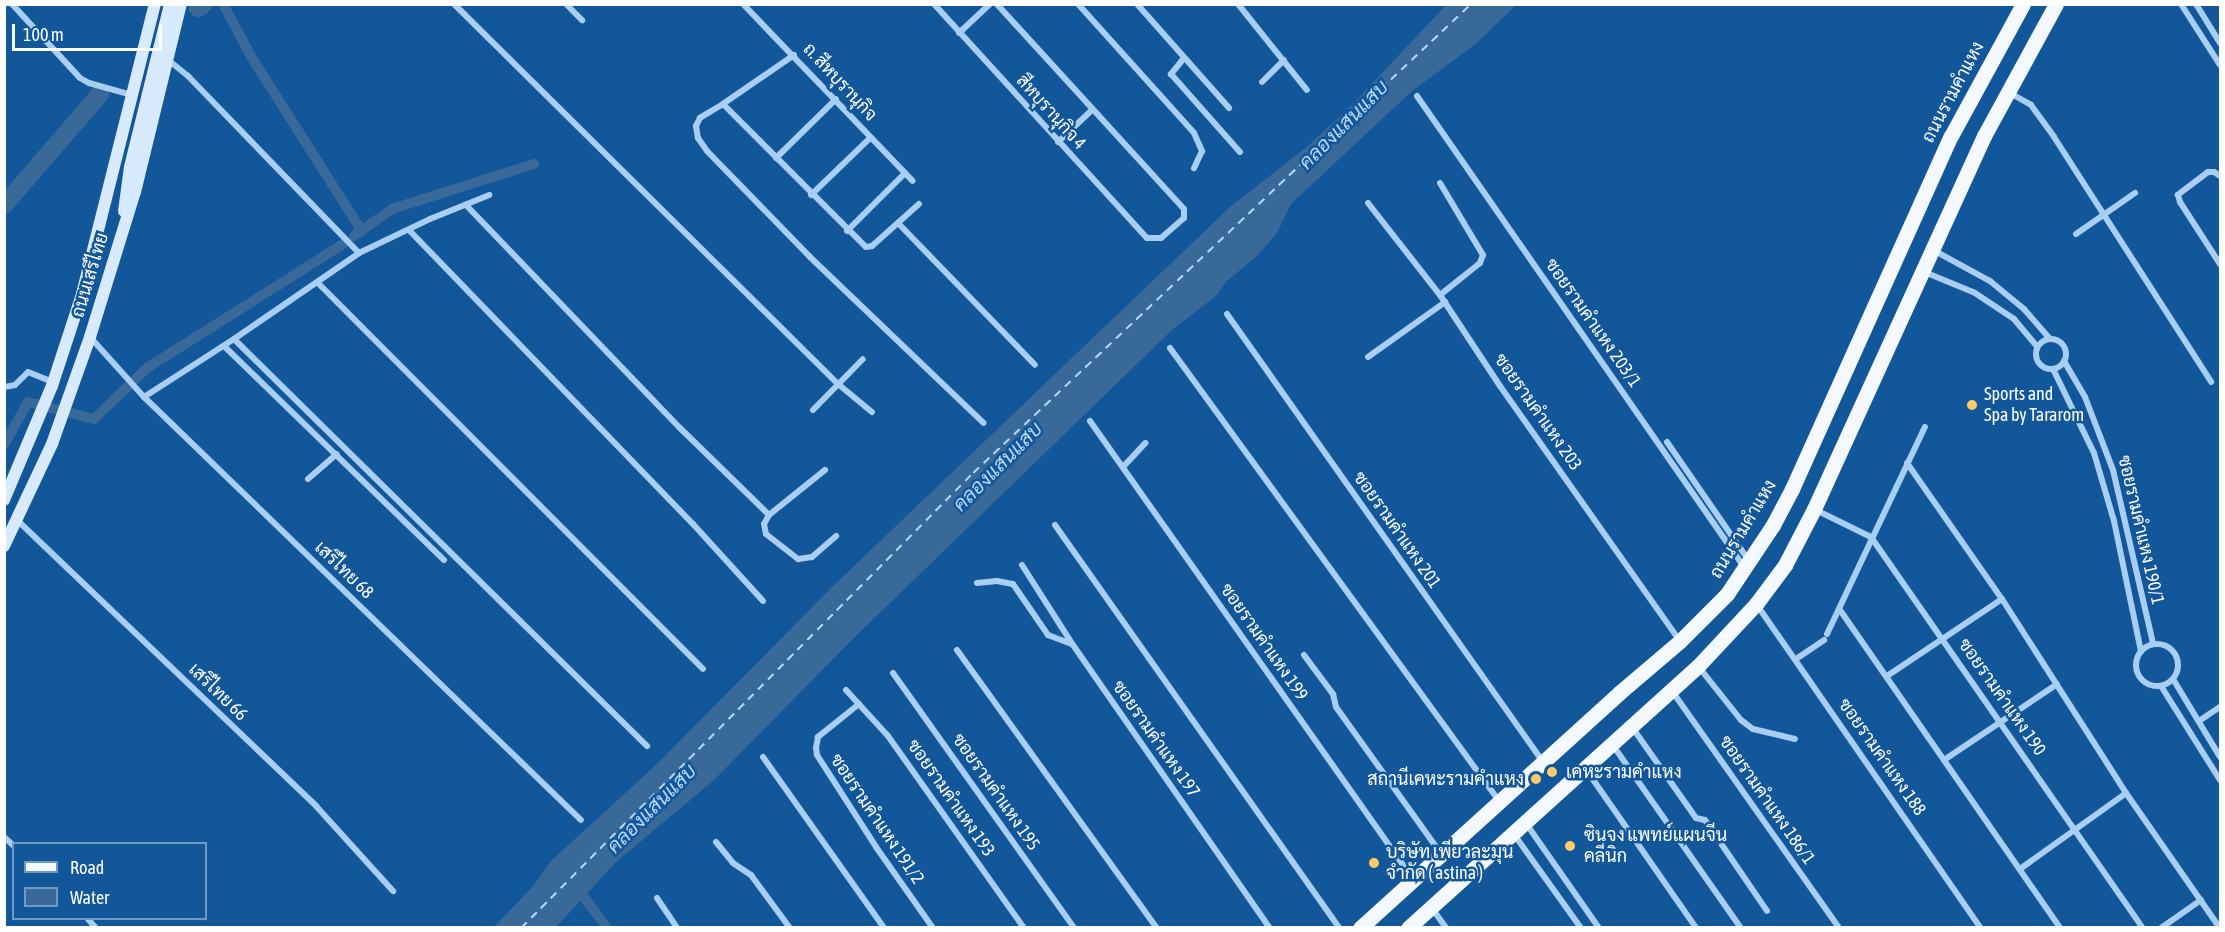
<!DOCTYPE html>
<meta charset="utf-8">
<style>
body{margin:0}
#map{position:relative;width:2225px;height:932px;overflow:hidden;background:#13579b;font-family:"Asap Condensed",Sarabun,sans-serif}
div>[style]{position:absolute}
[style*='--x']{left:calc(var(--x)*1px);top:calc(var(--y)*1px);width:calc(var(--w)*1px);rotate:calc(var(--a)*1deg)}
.water>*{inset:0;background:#386999}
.canal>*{height:10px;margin:-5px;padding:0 5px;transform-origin:5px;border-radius:5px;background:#386999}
.river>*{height:18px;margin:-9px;padding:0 9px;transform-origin:9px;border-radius:9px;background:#386999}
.ferry>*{height:1.5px;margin-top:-0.75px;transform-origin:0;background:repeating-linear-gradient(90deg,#b5d9fa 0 8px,transparent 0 14px)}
.minor>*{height:6px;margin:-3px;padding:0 3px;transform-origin:3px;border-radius:3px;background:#a8cff3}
.minor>.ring{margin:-3px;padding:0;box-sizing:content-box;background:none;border:6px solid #a8cff3;border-radius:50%}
.secondary>*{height:12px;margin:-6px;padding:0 6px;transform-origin:6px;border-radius:6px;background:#d8eafd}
.primary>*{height:15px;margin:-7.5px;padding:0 7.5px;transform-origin:7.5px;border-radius:7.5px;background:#f4f9ff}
.dots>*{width:16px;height:16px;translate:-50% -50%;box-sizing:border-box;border:3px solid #13579b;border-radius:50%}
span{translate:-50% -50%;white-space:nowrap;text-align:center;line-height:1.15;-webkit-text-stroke:5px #13579b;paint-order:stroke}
.street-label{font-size:18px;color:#fff}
.poi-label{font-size:18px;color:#fff}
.left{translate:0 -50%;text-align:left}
.right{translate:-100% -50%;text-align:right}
.water-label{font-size:20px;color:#b5d9fa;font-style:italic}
.frame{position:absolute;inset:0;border:6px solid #fff;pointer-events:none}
.legend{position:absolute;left:12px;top:842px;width:195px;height:78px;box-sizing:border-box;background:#13579b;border:2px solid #719ac3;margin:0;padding:8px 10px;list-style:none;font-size:18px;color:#fff}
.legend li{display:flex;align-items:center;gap:12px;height:30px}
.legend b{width:30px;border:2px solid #719ac3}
.scale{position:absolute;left:12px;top:24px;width:150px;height:27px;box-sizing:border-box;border:3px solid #fff;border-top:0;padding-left:8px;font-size:18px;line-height:21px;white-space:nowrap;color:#fff;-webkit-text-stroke:4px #13579b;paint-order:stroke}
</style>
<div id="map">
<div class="water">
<i style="clip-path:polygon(1446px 5px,1516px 5px,1477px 43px,1412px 91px,1291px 204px,1277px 233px,1258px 255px,1227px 281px,1216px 296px,1172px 330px,857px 635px,713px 781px,616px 862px,556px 927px,494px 927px,534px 885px,551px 861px,658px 763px,831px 588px,1230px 207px,1308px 146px,1353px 104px)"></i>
</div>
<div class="canal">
<i style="--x:223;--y:4;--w:61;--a:61.8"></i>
<i style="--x:252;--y:58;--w:205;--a:57.6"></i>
<i style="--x:354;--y:236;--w:47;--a:-35.4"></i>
<i style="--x:392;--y:209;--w:149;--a:-17.6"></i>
<i style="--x:4;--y:445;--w:49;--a:-60.8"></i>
<i style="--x:28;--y:402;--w:68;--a:14.4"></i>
<i style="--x:94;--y:419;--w:74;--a:-43.9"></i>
<i style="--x:147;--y:368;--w:232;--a:-32.3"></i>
<i style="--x:578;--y:889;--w:49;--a:53.4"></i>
</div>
<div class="river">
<i style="--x:198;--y:8;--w:7;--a:-34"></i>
<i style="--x:4;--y:205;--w:147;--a:-49.1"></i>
</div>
<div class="ferry">
<i style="--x:521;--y:928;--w:641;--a:-45.19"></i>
<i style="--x:973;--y:473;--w:684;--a:-43.28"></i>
</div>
<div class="minor">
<i style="--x:12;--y:4;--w:100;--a:47.4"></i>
<i style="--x:80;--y:78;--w:10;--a:29"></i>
<i style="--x:89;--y:83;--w:45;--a:15.6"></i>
<i style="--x:454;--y:4;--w:540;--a:44.7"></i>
<i style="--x:838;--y:384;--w:44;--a:39.5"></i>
<i style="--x:566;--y:4;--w:23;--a:45"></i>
<i style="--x:743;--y:4;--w:245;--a:46.2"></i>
<i style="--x:934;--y:4;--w:316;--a:47.7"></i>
<i style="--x:1147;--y:238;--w:14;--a:0"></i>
<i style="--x:1161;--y:238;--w:30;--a:-41"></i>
<i style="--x:1184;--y:218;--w:9;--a:-90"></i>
<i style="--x:1184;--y:209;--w:277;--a:-132.4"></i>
<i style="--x:1078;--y:4;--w:173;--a:48"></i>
<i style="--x:1194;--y:133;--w:20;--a:66"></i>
<i style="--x:1202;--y:151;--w:19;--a:115"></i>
<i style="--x:1137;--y:4;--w:139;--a:48.5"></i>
<i style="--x:1238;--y:4;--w:110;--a:51.3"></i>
<i style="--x:2181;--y:4;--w:72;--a:57.4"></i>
<i style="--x:2196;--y:4;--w:46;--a:58.4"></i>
<i style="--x:959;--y:33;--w:42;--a:-43.1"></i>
<i style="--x:794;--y:55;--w:86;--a:145.4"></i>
<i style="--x:723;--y:104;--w:202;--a:45"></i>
<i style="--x:866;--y:247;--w:6;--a:-9"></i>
<i style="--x:872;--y:246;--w:63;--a:-41.8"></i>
<i style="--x:1184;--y:58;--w:21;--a:129"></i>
<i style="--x:1171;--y:74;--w:104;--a:48.5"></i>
<i style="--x:167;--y:59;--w:27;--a:39"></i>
<i style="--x:188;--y:76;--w:246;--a:46"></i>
<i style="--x:1262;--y:82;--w:31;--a:-45"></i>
<i style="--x:2008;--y:92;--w:26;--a:29"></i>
<i style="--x:2031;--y:105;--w:39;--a:54"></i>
<i style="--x:2054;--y:137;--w:291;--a:57.3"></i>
<i style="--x:1417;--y:96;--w:573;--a:55.23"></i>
<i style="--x:723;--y:104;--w:27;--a:149"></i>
<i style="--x:700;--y:118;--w:9;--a:117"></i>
<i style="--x:696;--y:126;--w:12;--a:81"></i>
<i style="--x:698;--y:138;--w:16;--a:55"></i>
<i style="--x:707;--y:151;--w:148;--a:45.8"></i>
<i style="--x:810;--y:257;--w:240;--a:43.7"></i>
<i style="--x:1058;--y:142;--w:47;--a:-43.3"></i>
<i style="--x:776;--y:158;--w:84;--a:-44.5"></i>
<i style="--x:2220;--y:176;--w:7;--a:-146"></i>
<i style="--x:2214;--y:172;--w:6;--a:180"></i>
<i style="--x:2208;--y:172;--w:38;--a:143"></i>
<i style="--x:2178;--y:195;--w:7;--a:74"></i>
<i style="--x:2180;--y:202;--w:74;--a:57.2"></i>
<i style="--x:1440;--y:183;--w:84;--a:59.2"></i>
<i style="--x:1483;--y:255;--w:9;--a:111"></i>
<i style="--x:1480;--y:263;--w:51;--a:141.3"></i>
<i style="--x:811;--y:195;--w:83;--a:-44"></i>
<i style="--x:1368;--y:203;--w:117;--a:52"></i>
<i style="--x:1440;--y:295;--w:109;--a:56.6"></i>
<i style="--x:1500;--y:386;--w:311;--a:54.8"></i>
<i style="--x:466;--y:205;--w:309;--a:46.2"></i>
<i style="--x:680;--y:428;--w:124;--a:44.3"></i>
<i style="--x:769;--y:515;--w:72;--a:-38.8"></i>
<i style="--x:898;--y:223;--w:197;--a:46"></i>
<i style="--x:409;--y:230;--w:409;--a:46"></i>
<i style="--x:693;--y:524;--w:104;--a:47.7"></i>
<i style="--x:847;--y:231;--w:82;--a:-45"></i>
<i style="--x:2076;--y:234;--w:72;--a:-34.8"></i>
<i style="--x:1933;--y:250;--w:65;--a:28.5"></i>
<i style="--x:1990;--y:281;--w:44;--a:39.5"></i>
<i style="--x:2024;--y:309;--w:38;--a:49"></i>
<i style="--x:1922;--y:271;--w:57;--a:22.5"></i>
<i style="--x:1975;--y:293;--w:47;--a:33.7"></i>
<i style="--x:2014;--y:319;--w:35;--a:50"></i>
<i style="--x:318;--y:283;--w:545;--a:45.07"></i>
<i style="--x:1227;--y:314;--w:548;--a:54.8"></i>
<i style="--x:90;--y:337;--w:81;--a:48"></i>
<i style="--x:144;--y:397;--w:608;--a:44.07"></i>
<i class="ring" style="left:2036px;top:339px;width:24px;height:24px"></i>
<i style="--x:234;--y:339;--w:580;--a:44.58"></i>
<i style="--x:224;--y:346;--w:307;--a:44.2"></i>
<i style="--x:1170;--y:348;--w:560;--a:54.01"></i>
<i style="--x:1368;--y:357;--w:95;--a:-35.5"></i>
<i style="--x:2064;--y:361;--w:42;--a:59.7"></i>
<i style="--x:2085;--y:397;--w:78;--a:69"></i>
<i style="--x:2113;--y:470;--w:178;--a:77"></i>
<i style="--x:2053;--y:369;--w:93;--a:64"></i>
<i style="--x:2094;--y:453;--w:71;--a:73.6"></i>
<i style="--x:2114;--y:521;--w:133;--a:78.3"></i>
<i style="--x:4;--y:387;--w:11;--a:-10"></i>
<i style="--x:15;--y:385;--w:18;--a:-45"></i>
<i style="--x:28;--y:372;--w:27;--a:22"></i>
<i style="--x:144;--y:397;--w:107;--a:-32.8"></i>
<i style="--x:234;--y:339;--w:152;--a:-34.5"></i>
<i style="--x:359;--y:253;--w:79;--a:-25.6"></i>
<i style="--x:430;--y:219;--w:64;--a:-22.1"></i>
<i style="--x:813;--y:410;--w:71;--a:-45.6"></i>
<i style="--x:1090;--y:421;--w:560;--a:54.81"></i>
<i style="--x:1667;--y:442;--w:145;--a:55.4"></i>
<i style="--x:1907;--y:463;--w:166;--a:55.1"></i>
<i style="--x:2002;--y:599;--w:230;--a:57.4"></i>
<i style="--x:2126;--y:793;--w:165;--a:55.2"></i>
<i style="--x:1123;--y:467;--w:33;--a:-47"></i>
<i style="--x:308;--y:479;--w:38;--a:-41"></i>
<i style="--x:1814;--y:509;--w:64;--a:26.2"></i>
<i style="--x:1871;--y:537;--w:476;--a:55.2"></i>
<i style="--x:769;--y:515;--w:10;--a:119"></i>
<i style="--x:764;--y:524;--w:10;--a:79"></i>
<i style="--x:766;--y:534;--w:41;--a:38"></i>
<i style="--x:798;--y:559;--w:14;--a:-8"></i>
<i style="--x:812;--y:557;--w:32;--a:-41"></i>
<i style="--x:17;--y:520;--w:414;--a:43.7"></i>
<i style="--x:316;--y:806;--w:115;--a:47.8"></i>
<i style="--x:1055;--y:525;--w:493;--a:54.8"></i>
<i style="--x:1022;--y:565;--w:95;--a:57.5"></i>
<i style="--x:1073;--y:645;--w:345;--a:55.2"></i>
<i style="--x:977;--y:583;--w:20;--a:-6"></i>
<i style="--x:997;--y:581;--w:16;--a:11"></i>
<i style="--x:1013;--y:584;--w:62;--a:55.5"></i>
<i style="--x:1048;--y:635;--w:26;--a:21"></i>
<i style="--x:1757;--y:605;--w:393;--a:55.3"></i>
<i style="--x:1840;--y:610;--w:387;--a:55.3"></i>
<i style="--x:1827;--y:634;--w:229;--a:-64.7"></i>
<i class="ring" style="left:2136px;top:644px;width:36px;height:36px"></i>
<i style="--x:957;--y:650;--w:342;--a:54.3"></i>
<i style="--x:1304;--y:655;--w:49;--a:53.4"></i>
<i style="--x:1333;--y:694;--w:13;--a:77"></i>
<i style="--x:1336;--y:707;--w:182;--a:54.4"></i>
<i style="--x:1796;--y:659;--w:34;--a:-34"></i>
<i style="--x:1698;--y:666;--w:69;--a:51.5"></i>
<i style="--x:1741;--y:720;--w:15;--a:37"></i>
<i style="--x:1753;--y:729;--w:43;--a:13.4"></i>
<i style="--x:893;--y:673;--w:313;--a:54.6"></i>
<i style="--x:1887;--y:676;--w:138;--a:-33.8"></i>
<i style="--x:2173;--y:679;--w:91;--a:58.9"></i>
<i style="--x:2161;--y:686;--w:111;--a:57.9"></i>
<i style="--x:846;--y:690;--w:62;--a:47.6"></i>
<i style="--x:888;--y:736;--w:235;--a:54.7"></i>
<i style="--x:1672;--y:691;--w:290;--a:54.8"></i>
<i style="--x:859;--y:704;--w:53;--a:141.2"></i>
<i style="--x:818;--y:737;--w:11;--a:100"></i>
<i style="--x:816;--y:748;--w:7;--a:82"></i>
<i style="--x:817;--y:755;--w:109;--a:57.3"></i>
<i style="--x:876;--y:847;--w:99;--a:54.9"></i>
<i style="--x:2199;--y:721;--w:25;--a:-34"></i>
<i style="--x:1632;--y:727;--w:111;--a:54.9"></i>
<i style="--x:1696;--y:818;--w:9;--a:13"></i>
<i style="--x:1705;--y:820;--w:110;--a:55.7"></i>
<i style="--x:1612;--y:744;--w:225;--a:55"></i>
<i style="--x:763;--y:757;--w:209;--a:54.7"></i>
<i style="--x:1944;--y:760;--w:136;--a:-33.9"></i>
<i style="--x:1585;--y:768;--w:195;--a:55.2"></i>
<i style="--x:1525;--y:822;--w:129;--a:55.1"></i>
<i style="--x:1513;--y:833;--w:117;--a:54.4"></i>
<i style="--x:4;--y:837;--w:13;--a:42"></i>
<i style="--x:716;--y:842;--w:27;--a:51"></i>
<i style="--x:733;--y:863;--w:22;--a:34"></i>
<i style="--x:751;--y:875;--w:66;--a:53.7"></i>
<i style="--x:2020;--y:869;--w:130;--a:-35.6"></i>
<i style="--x:657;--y:898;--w:36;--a:56"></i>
<i style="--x:1431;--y:907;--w:26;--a:54"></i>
<i style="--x:87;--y:918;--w:13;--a:48"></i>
<i style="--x:2161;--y:928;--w:49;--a:-35"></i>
</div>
<div class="secondary">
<i style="--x:124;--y:211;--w:44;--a:-82.2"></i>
<i style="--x:130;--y:167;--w:168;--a:-76.2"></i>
<i style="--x:4;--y:500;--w:124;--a:-67.2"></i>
<i style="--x:52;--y:386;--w:97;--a:-71.9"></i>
<i style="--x:82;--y:294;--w:299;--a:-75.9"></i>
<i style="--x:4;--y:546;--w:113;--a:-64.8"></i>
<i style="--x:52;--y:444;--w:114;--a:-70.4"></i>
<i style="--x:90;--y:337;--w:152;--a:-72.8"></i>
<i style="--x:135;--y:192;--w:194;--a:-76.3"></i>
</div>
<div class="primary">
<i style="--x:1360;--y:928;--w:350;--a:-42.2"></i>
<i style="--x:1619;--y:693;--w:80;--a:-40.4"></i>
<i style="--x:1680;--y:641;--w:66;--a:-45"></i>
<i style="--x:1727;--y:594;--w:83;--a:-56.3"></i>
<i style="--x:1773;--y:525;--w:41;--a:-62.2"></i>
<i style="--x:1792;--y:489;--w:387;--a:-65.8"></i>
<i style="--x:1951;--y:136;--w:150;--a:-61.4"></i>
<i style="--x:1408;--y:928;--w:391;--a:-42.1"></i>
<i style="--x:1698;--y:666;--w:85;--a:-46.9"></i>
<i style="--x:1756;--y:604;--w:49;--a:-53.4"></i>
<i style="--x:1785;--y:565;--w:63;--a:-62.6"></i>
<i style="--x:1814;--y:509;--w:410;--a:-65.5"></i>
<i style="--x:1984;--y:136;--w:150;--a:-61.4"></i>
</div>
<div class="dots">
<i style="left:1972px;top:405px;background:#ffcb6a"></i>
<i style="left:1552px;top:772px;background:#ffcb6a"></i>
<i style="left:1536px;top:779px;background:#ffcb6a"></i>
<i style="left:1570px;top:846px;background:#ffcb6a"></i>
<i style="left:1374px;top:863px;background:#ffcb6a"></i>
</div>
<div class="street-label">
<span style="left:840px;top:82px;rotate:47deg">ถ. สีหบุรานุกิจ</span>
<span style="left:1953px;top:92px;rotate:-62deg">ถนนรามคำแหง</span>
<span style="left:1051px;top:112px;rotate:48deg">สีหบุรานุกิจ 4</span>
<span style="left:90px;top:275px;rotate:-73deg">ถนนเสรีไทย</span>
<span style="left:1593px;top:323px;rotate:55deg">ซอยรามคำแหง 203/1</span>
<span style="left:1538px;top:412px;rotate:55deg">ซอยรามคำแหง 203</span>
<span style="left:1743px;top:529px;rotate:-59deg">ถนนรามคำแหง</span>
<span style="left:1397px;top:530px;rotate:55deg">ซอยรามคำแหง 201</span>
<span style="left:2141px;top:530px;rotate:77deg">ซอยรามคำแหง 190/1</span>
<span style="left:344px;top:570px;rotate:44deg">เสรีไทย 68</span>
<span style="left:1264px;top:642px;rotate:55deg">ซอยรามคำแหง 199</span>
<span style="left:218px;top:692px;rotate:44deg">เสรีไทย 66</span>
<span style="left:2002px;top:697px;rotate:55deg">ซอยรามคำแหง 190</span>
<span style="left:1156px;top:739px;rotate:55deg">ซอยรามคำแหง 197</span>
<span style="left:1882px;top:757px;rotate:55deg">ซอยรามคำแหง 188</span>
<span style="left:996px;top:792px;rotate:55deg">ซอยรามคำแหง 195</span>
<span style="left:951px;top:798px;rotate:55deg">ซอยรามคำแหง 193</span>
<span style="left:1767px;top:800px;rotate:55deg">ซอยรามคำแหง 186/1</span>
<span style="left:877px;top:819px;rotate:56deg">ซอยรามคำแหง 191/2</span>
</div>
<div class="poi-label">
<span class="left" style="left:1984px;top:405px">Sports and<br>Spa by Tararom</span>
<span class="left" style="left:1566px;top:772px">เคหะรามคำแหง</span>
<span class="right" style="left:1524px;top:779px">สถานีเคหะรามคำแหง</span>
<span class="left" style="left:1584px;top:846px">ซินจง แพทย์แผนจีน<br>คลีนิก</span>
<span class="left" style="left:1386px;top:863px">บริษัท เพียวละมุน<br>จำกัด ( astina )</span>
</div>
<div class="water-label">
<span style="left:1343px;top:124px;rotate:-45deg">คลองแสนแสบ</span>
<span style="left:997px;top:466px;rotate:-45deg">คลองแสนแสบ</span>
<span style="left:651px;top:808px;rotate:-45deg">คลองแสนแสบ</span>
</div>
<div class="frame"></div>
<ul class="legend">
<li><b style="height:8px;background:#f4f9ff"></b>Road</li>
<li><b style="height:16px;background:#386999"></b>Water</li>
</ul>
<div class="scale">100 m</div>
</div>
